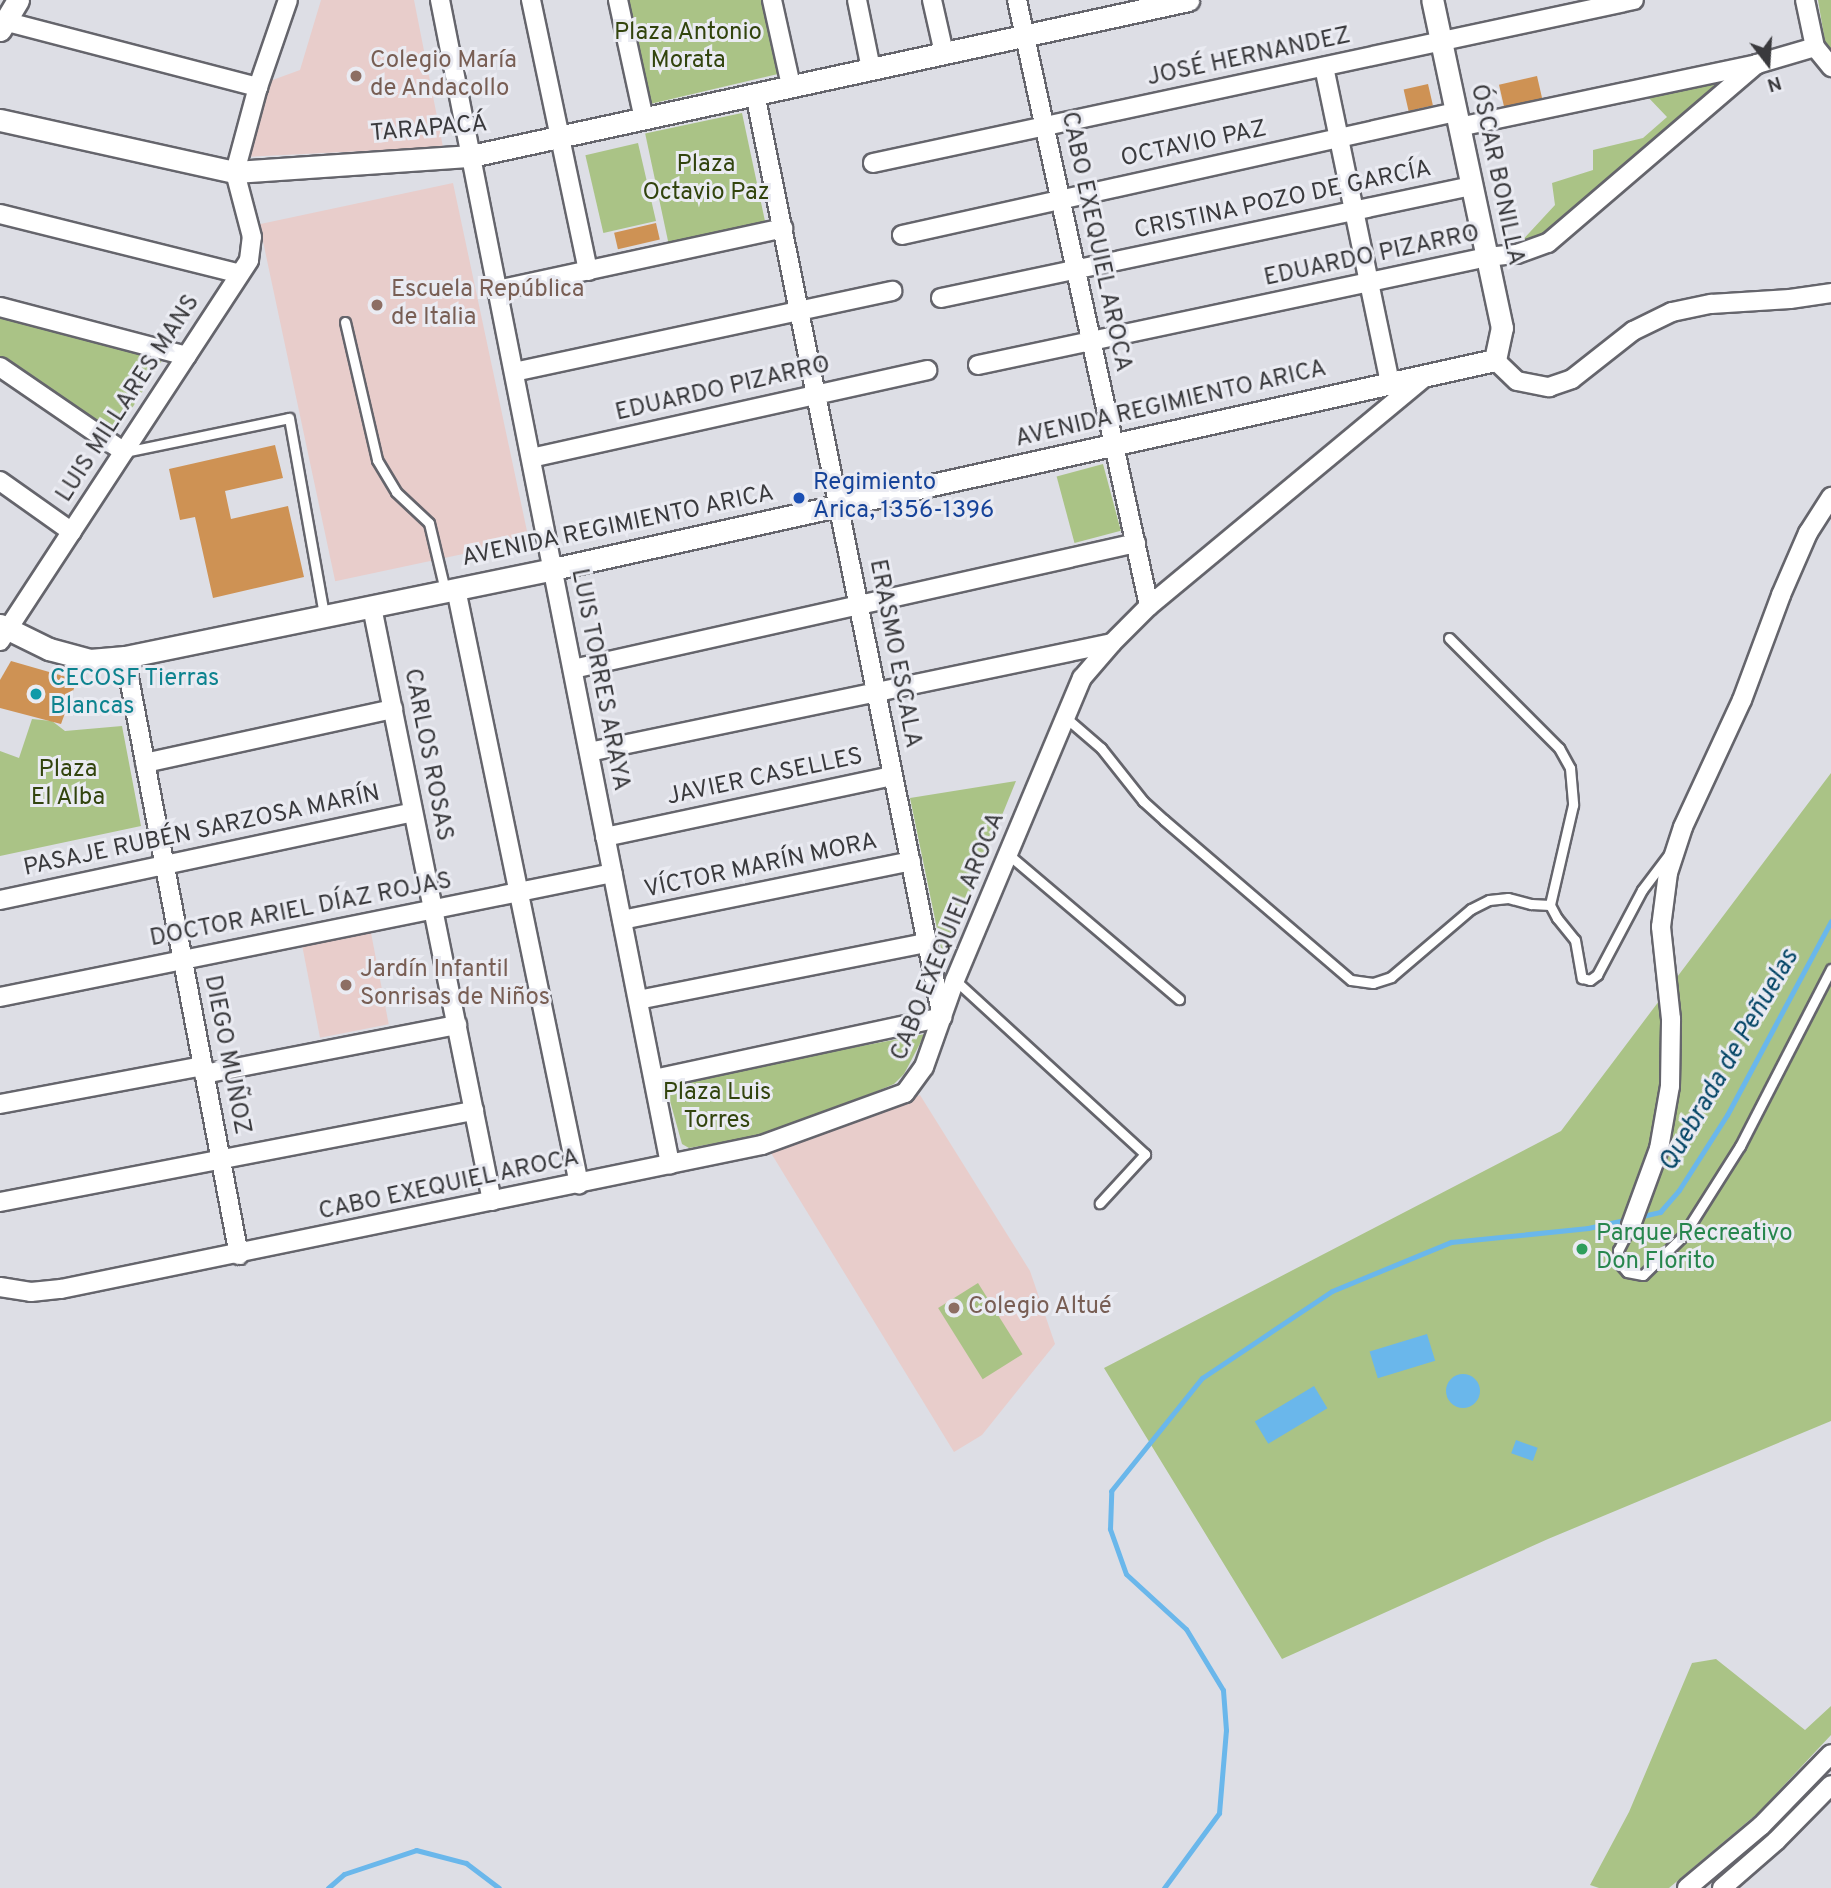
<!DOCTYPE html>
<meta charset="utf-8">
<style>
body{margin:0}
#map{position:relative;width:1831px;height:1888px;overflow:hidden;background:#dddee5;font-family:Overpass,sans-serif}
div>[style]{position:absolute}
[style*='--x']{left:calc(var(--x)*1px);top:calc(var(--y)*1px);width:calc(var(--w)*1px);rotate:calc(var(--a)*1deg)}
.education>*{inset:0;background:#e8cdcb;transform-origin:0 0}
.green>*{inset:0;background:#aac386;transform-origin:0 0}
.water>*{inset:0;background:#6ab7eb;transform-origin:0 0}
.round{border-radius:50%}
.stream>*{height:5px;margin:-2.5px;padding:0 2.5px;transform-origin:2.5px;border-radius:2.5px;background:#6ab7eb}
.building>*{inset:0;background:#ce9254;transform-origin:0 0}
.roads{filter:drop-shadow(2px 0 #65656c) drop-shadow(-2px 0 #65656c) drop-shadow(0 2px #65656c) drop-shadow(0 -2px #65656c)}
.service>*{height:9px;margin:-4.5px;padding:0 4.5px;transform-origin:4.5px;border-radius:4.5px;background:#fff}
.minor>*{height:18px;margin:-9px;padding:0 9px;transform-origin:9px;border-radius:9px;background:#fff}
.tertiary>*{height:21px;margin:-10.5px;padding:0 10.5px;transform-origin:10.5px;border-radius:10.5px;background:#fff}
.dots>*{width:19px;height:19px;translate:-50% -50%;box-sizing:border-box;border:4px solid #eaebf2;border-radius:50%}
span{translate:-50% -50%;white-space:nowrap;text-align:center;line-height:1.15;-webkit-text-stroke:6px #eaebf2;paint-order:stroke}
.park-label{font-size:24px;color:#32440d}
.street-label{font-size:24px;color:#3a3a3d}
.education-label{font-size:24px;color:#785e54}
.left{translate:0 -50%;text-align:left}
.transit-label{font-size:24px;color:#164399}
.culture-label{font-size:24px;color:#0d838f}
.leisure-label{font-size:24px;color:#27864d}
.water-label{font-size:26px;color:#054667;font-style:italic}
.north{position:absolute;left:1733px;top:28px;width:70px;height:70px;-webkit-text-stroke:5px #eaebf2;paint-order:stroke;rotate:163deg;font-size:19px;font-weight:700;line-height:28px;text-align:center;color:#3a3a3d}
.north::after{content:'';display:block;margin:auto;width:24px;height:32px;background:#3a3a3d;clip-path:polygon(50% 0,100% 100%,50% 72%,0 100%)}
</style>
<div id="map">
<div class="education">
<i style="clip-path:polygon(321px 0,414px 0,443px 147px,246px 157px,267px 82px,300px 70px)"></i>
<i style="left:453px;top:183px;width:365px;height:198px;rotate:78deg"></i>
<i style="left:371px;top:933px;width:93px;height:70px;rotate:79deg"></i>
<i style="clip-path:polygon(920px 1095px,1030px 1271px,1055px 1344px,982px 1435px,954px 1452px,771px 1153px)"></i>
</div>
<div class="green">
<i style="clip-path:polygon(626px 0,761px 0,778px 74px,650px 104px)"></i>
<i style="clip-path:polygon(1818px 0,1831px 0,1831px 50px,1827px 54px)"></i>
<i style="clip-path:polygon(1731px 77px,1545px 240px,1517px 246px,1555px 205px,1552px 183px,1593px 170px,1593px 150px,1643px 138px,1667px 117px,1646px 95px)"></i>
<i style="left:742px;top:113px;width:114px;height:99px;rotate:78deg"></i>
<i style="left:638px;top:143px;width:80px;height:54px;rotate:77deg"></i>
<i style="clip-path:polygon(0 314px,164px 357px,114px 437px,0 360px)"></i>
<i style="left:1103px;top:464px;width:69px;height:48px;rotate:75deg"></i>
<i style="clip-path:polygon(32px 719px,52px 721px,65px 731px,122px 726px,141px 826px,0 856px,0 751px,19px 758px)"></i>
<i style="clip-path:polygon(1831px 773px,1831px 1421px,1548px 1539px,1282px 1659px,1104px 1368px,1561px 1131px)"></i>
<i style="clip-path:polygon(1016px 781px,947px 950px,941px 948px,910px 798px)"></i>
<i style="clip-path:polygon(925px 1034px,904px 1074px,894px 1084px,875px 1092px,756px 1136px,689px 1148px,682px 1144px,665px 1083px)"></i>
<i style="left:978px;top:1283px;width:84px;height:47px;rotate:58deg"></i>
<i style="clip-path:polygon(1716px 1659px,1805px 1730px,1831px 1706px,1831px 1735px,1759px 1812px,1669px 1888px,1599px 1888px,1590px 1885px,1629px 1812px,1692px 1663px)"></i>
</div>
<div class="water">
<i style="left:1427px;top:1334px;width:28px;height:60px;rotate:73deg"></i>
<i class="round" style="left:1446px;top:1374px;width:34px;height:34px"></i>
<i style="left:1314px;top:1386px;width:26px;height:69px;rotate:59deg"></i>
<i style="left:1516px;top:1440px;width:23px;height:14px;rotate:20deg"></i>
</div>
<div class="stream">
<i style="--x:1638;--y:1217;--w:23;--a:-13"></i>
<i style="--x:1660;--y:1212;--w:29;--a:-49"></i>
<i style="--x:1679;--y:1190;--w:89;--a:-57.4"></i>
<i style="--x:1727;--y:1115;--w:220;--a:-61.8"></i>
<i style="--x:328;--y:1888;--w:21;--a:-41"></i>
<i style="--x:344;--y:1874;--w:76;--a:-18.4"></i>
<i style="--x:416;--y:1850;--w:52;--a:14.6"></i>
<i style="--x:466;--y:1863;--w:41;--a:37.1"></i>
<i style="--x:1164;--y:1888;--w:93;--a:-53.7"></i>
<i style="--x:1219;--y:1813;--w:83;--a:-85.2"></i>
<i style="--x:1226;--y:1730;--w:40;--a:-94.3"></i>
<i style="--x:1223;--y:1690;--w:71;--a:-121.2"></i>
<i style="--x:1186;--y:1629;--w:81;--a:-137.5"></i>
<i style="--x:1126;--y:1574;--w:48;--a:-109.6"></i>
<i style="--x:1110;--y:1529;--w:38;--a:-88"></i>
<i style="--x:1111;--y:1491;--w:145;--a:-51.2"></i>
<i style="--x:1202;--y:1378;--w:156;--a:-33.8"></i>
<i style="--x:1332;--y:1291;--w:129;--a:-22.4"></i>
<i style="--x:1451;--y:1242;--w:138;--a:-5.8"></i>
<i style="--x:1588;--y:1228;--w:42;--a:-12.4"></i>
</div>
<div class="building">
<i style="left:1537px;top:76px;width:23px;height:39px;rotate:77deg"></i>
<i style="left:1428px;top:84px;width:22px;height:25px;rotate:77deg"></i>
<i style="left:656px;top:223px;width:17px;height:43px;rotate:77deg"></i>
<i style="clip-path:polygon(275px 445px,283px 478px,225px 491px,231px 519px,288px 506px,304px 577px,213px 598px,195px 517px,180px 520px,169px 469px)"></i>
<i style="clip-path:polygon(11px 661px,77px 680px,61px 724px,0 708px,0 680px)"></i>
</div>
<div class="roads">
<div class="service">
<i style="--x:345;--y:322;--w:142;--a:76.9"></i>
<i style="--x:377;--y:460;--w:37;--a:59"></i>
<i style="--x:396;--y:492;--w:45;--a:43.2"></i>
<i style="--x:429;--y:523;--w:69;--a:76.6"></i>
<i style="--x:125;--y:452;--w:167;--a:-11.7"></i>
<i style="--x:289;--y:418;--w:199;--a:79.9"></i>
<i style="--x:1449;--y:638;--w:156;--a:45"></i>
<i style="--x:1559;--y:748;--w:23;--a:61"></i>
<i style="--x:1570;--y:768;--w:37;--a:85"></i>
<i style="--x:1573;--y:805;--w:103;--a:103"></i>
<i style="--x:1550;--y:905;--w:15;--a:62"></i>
<i style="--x:1557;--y:918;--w:28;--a:51"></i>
<i style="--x:1575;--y:940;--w:39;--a:80"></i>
<i style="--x:1582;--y:978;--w:8;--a:14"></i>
<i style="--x:1590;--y:980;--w:9;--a:-36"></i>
<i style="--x:1597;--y:975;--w:96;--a:-62.1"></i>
<i style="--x:1642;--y:890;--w:46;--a:-52.9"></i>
<i style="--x:1065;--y:717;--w:48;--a:40.7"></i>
<i style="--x:1101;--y:748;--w:68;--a:51.6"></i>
<i style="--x:1143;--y:801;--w:28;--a:42"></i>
<i style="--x:1164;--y:820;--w:246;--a:40.6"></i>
<i style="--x:1351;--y:980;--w:22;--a:8"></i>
<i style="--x:1373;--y:983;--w:19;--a:-18"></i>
<i style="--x:1391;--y:977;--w:105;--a:-40.4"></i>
<i style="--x:1471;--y:909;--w:20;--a:-27"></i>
<i style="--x:1489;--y:900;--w:19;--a:-6"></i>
<i style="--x:1508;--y:898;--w:24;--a:15"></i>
<i style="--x:1531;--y:904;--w:19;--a:3"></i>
<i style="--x:1009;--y:855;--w:223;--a:40.3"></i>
<i style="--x:955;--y:980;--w:258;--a:42.5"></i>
<i style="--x:1145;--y:1154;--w:67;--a:132.6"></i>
<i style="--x:1631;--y:1225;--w:28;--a:117"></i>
<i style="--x:1618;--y:1250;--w:13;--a:86"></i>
<i style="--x:1619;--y:1263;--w:12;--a:48"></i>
<i style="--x:1627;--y:1272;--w:16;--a:11"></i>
<i style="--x:1643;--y:1275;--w:56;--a:-44.3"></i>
<i style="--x:1683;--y:1236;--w:107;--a:-57.7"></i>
<i style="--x:1740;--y:1146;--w:199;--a:-62.8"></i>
</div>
<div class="minor">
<i style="--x:440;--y:0;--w:1187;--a:78.82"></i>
<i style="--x:531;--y:0;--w:277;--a:78.1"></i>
<i style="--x:618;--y:0;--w:122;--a:77.7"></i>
<i style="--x:772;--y:0;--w:88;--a:77.5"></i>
<i style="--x:857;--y:0;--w:70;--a:78.5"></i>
<i style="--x:932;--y:0;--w:54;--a:77.2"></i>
<i style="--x:1017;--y:0;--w:620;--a:77.71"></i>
<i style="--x:1805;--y:0;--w:48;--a:78"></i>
<i style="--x:1815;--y:47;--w:26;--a:51"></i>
<i style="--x:0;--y:20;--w:267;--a:14.6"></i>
<i style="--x:1324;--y:67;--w:324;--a:78.2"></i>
<i style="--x:1459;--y:127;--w:305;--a:-11.9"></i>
<i style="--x:1757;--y:64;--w:60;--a:-16.3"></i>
<i style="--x:873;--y:163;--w:778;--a:-12.09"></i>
<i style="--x:0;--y:214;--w:247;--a:14"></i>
<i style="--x:902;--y:235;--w:567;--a:-12.52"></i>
<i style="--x:497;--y:290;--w:293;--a:-12.2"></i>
<i style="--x:941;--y:298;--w:542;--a:-11.93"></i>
<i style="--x:0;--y:307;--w:193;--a:14.7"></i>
<i style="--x:1495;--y:360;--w:30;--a:44"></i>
<i style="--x:1517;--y:381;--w:33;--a:11"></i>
<i style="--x:1549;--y:387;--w:24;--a:-19"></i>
<i style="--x:1572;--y:379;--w:78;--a:-38.2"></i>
<i style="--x:1633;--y:331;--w:43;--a:-26"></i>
<i style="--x:1672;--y:312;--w:40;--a:-12"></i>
<i style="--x:1711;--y:304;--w:79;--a:-3.6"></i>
<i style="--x:1790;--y:299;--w:41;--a:-8.3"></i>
<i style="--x:978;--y:365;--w:520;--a:-11.98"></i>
<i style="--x:1487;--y:257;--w:30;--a:-6"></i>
<i style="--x:1517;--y:254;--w:33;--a:-20"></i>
<i style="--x:1548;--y:243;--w:275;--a:-40.6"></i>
<i style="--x:0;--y:367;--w:150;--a:34.4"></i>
<i style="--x:514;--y:372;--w:387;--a:-12.1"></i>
<i style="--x:531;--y:458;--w:406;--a:-12.5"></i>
<i style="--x:0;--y:481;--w:88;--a:35.3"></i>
<i style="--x:456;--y:589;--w:608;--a:78.32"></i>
<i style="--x:372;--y:607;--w:606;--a:78.58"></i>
<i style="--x:0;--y:641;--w:455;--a:-56.8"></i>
<i style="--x:249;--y:260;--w:23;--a:-83"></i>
<i style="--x:252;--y:237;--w:67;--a:-104.7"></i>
<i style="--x:235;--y:172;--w:88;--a:-74.9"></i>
<i style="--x:258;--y:87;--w:92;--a:-71"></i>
<i style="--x:125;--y:657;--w:609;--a:79.21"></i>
<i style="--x:573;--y:669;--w:577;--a:-12.61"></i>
<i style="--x:589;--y:752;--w:534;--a:-11.77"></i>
<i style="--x:145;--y:763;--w:254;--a:-12.3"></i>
<i style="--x:605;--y:837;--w:294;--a:-12"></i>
<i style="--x:0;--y:900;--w:422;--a:-12"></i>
<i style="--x:622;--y:920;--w:295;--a:-11.5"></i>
<i style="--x:0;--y:997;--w:625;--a:-11.44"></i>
<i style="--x:638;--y:1000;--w:295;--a:-11.2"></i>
<i style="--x:204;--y:1074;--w:258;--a:-11"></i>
<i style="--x:654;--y:1079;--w:295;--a:-12.1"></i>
<i style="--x:942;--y:1017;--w:942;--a:-101.45"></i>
<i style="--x:0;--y:1104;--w:207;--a:-10.6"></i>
<i style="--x:0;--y:1202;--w:483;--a:-10.9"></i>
<i style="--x:1631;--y:1225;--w:81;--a:-69.8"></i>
<i style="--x:1659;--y:1149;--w:64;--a:-80.1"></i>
<i style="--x:1670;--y:1086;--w:67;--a:-89.1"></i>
<i style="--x:1671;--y:1019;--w:93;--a:-96.2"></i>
<i style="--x:1661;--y:927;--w:54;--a:-82.6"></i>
<i style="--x:1668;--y:873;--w:48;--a:-71.9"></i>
<i style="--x:1683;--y:827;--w:140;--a:-65.1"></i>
<i style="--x:1742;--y:700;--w:112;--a:-69.6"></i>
<i style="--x:1781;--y:595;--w:68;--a:-66.5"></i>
<i style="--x:1808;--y:533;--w:43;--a:-57.4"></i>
<i style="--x:0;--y:1287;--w:31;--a:9"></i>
<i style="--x:31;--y:1292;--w:30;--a:-6"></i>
<i style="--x:61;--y:1289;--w:716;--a:-11.61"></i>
<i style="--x:762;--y:1145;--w:152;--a:-20"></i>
<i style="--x:905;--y:1093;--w:32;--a:-54"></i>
<i style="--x:924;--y:1067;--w:92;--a:-70.4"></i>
<i style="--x:955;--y:980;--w:328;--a:-67.2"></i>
<i style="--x:1082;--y:678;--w:46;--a:-49.4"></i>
<i style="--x:1112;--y:643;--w:52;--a:-45"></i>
<i style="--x:1149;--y:606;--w:360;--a:-39.7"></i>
<i style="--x:1687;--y:1888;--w:97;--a:-40"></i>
<i style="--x:1761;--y:1826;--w:100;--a:-45.8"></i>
<i style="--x:1722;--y:1888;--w:72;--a:-41"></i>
<i style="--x:1776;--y:1841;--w:78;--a:-45.5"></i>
</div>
<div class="tertiary">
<i style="--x:0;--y:30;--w:35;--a:-59"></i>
<i style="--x:0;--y:120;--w:241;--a:12.5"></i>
<i style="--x:235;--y:172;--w:237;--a:-3.9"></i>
<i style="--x:471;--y:156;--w:734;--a:-12.27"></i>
<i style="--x:0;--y:625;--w:55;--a:26.1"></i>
<i style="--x:49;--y:649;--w:42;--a:15"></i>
<i style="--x:90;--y:660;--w:35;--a:-5"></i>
<i style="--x:125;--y:657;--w:437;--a:-11.6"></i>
<i style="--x:553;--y:569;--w:965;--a:-12.51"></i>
<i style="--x:1495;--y:360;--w:33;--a:-78"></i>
<i style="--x:1502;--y:328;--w:335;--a:-102"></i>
</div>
</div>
<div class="dots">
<i style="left:356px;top:76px;background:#8d6e63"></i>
<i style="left:377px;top:305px;background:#8d6e63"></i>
<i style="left:799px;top:498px;background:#1a4fb4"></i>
<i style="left:36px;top:694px;background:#0f9aa8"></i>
<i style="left:346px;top:985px;background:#8d6e63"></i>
<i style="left:1582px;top:1249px;background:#2e9e5b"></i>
<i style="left:954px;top:1308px;background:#8d6e63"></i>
</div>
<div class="park-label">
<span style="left:688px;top:48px">Plaza Antonio<br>Morata</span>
<span style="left:706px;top:180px">Plaza<br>Octavio Paz</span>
<span style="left:68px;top:785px">Plaza<br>El Alba</span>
<span style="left:717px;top:1108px">Plaza Luis<br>Torres</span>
</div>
<div class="street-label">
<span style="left:1249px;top:58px;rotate:-12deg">JOSÉ HERNANDEZ</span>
<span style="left:429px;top:130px;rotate:-5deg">TARAPACÁ</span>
<span style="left:1194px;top:145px;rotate:-12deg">OCTAVIO PAZ</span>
<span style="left:1496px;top:175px;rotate:78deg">ÓSCAR BONILLA</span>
<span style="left:1283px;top:201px;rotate:-12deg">CRISTINA POZO DE GARCÍA</span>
<span style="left:1095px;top:242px;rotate:78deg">CABO EXEQUIEL AROCA</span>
<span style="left:1372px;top:257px;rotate:-12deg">EDUARDO PIZARRO</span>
<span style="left:723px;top:390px;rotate:-13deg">EDUARDO PIZARRO</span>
<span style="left:129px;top:399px;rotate:-57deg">LUIS MILLARES MANS</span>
<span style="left:1171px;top:405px;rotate:-13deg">AVENIDA REGIMIENTO ARICA</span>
<span style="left:618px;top:527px;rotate:-12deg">AVENIDA REGIMIENTO ARICA</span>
<span style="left:894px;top:654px;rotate:79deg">ERASMO ESCALA</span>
<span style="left:599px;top:680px;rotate:79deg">LUIS TORRES ARAYA</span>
<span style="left:427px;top:755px;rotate:79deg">CARLOS ROSAS</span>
<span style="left:765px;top:778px;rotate:-12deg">JAVIER CASELLES</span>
<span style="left:202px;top:832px;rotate:-12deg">PASAJE RUBÉN SARZOSA MARÍN</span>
<span style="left:761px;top:867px;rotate:-12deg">VÍCTOR MARÍN MORA</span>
<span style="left:301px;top:911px;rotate:-11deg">DOCTOR ARIEL DÍAZ ROJAS</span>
<span style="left:949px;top:937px;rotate:-68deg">CABO EXEQUIEL AROCA</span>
<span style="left:226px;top:1055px;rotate:79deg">DIEGO MUÑOZ</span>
<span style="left:449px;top:1186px;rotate:-12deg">CABO EXEQUIEL AROCA</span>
</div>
<div class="education-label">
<span class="left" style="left:370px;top:76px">Colegio María<br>de Andacollo</span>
<span class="left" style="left:391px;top:305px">Escuela República<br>de Italia</span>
<span class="left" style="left:360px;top:985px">Jardín Infantil<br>Sonrisas de Niños</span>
<span class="left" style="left:968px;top:1308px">Colegio Altué</span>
</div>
<div class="transit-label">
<span class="left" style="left:813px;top:498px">Regimiento<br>Arica, 1356-1396</span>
</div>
<div class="culture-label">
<span class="left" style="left:50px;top:694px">CECOSF Tierras<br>Blancas</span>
</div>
<div class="leisure-label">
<span class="left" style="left:1596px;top:1249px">Parque Recreativo<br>Don Florito</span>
</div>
<div class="water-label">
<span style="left:1730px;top:1061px;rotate:-60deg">Quebrada de Peñuelas</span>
</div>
<div class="north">N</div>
</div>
